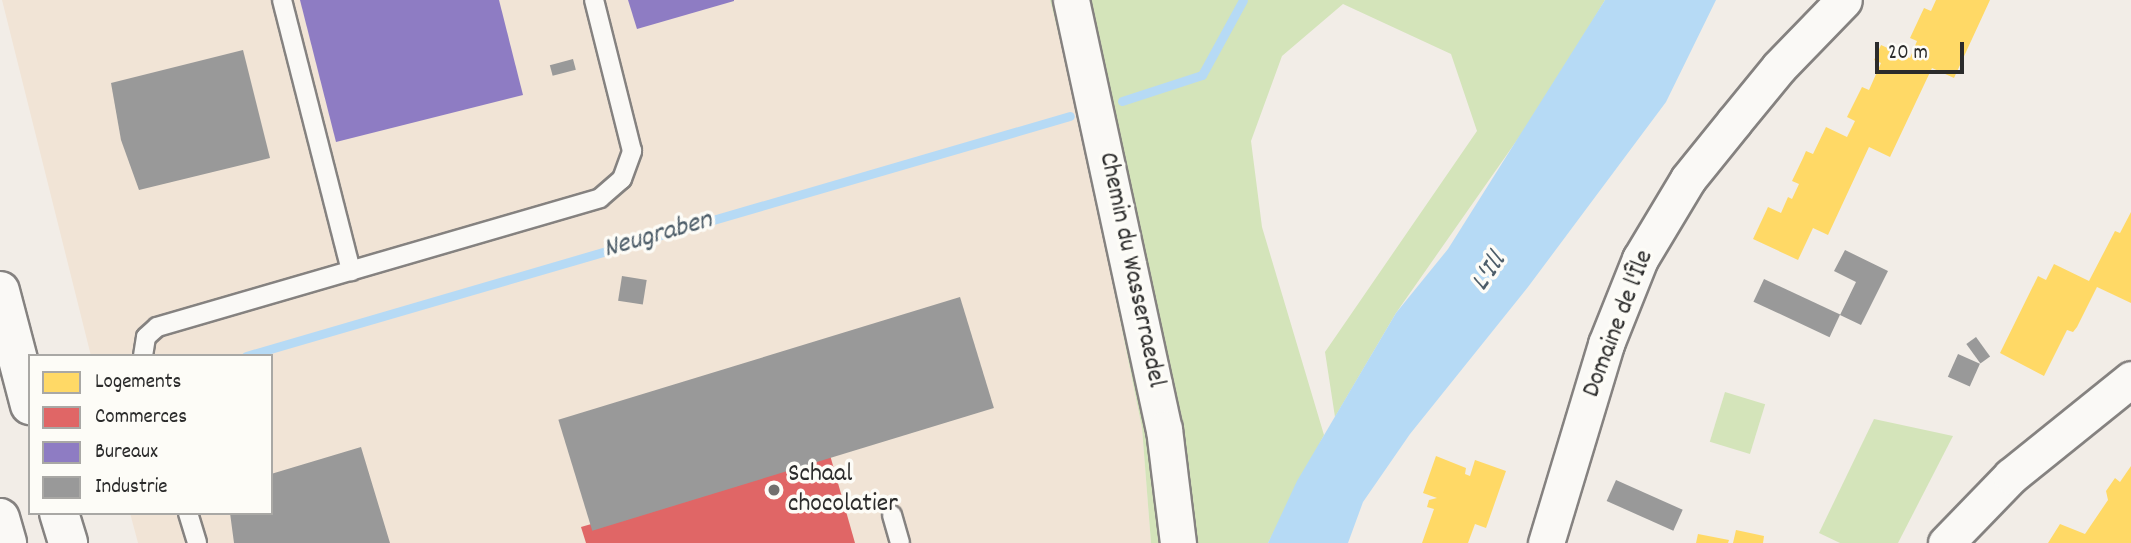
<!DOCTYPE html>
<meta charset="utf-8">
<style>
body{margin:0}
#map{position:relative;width:2131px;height:543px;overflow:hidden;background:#f2ede7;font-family:Dekko,sans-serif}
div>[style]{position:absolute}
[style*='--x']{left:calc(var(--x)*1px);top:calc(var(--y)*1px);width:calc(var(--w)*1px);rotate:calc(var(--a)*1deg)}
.built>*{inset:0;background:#f1e4d6}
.green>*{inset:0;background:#d4e4ba;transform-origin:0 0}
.water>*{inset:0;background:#b6daf5}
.homes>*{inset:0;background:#ffd966}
.shops>*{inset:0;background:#e06666}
.offices>*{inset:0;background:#8e7cc3}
.industry>*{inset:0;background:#999;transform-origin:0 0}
.stream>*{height:9px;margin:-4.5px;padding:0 4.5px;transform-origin:4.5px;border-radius:4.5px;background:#b6daf5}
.roads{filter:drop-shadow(2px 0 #858280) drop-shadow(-2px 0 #858280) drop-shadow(0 2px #858280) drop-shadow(0 -2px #858280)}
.service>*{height:18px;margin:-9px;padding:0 9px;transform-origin:9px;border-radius:9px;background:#faf9f6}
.minor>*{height:35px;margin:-17.5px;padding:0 17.5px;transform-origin:17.5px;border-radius:17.5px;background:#faf9f6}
.trunk>*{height:38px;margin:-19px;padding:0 19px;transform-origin:19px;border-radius:19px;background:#faf9f6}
.dots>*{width:19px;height:19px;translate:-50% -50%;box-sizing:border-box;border:4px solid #fdfcf7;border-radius:50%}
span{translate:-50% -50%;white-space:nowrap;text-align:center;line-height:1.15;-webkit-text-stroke:7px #fdfcf7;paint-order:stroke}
.street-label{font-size:26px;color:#2b2b2b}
.poi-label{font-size:26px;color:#2b2b2b}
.left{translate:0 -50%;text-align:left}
.water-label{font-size:28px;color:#4d5d69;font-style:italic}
.legend{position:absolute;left:28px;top:354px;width:245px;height:161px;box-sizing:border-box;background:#fdfcf7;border:2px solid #a9a8a5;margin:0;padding:9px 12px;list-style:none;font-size:21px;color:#2b2b2b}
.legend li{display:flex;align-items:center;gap:14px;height:35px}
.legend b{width:35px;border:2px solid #a9a8a5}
.scale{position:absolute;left:1875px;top:42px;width:89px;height:32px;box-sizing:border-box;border:4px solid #2b2b2b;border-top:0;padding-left:9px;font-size:21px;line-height:24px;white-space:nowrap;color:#2b2b2b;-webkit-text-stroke:5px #fdfcf7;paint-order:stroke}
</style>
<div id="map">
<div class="built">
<i style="clip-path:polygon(2px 0,1050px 0,1076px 103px,1142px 428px,1151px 543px,138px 543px,130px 513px,271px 513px,271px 356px,91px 356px)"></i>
</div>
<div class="green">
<i style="clip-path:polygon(1050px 0,1605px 0,1545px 100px,1396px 313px,1335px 417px,1325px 352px,1477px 131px,1451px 54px,1343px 4px,1282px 56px,1251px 141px,1262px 227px,1324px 435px,1268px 543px,1151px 543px,1142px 428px,1076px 103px)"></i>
<i style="left:1725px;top:392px;width:42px;height:52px;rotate:17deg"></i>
<i style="clip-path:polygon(1874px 419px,1953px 436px,1898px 543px,1840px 543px,1819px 533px)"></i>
</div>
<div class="water">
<i style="clip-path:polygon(1605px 0,1716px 0,1666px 102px,1528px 287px,1410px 434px,1363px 502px,1348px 543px,1268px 543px,1297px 481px,1396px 313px,1448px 249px)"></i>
</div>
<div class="homes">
<i style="clip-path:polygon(1936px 0,1990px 0,1954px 78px,1932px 68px,1890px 157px,1869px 147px,1828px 235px,1813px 228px,1798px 260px,1753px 239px,1768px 207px,1781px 213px,1788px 197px,1792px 199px,1799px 184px,1792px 181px,1803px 158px,1806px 151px,1813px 154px,1826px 127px,1847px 137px,1855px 121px,1847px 117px,1862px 87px,1869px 90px,1881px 63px,1874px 60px,1881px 45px,1910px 58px,1917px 41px,1910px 38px,1924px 8px,1931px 11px)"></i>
<i style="clip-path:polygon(2131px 212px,2131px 303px,2097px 287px,2077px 327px,2073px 332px,2067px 330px,2044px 376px,2000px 353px,2038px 276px,2046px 280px,2054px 264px,2089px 281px,2115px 231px,2120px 233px)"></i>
<i style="clip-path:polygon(1436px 456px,1466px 468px,1465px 474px,1470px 476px,1475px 460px,1506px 471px,1486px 528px,1475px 524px,1468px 543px,1422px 543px,1434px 509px,1427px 507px,1429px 500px,1437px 498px,1423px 493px)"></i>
<i style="clip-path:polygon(2131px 466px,2131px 543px,2048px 543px,2060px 524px,2085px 534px,2108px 500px,2106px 491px,2115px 478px,2120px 482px)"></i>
<i style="clip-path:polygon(1736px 530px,1764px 536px,1763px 543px,1733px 543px)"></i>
<i style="clip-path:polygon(1698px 534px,1729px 540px,1728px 543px,1696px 543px)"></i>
</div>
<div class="shops">
<i style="clip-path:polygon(830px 455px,855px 543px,586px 543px,581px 527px)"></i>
</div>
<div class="offices">
<i style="clip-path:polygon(300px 0,499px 0,523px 95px,336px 142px)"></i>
<i style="clip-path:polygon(628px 0,734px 0,734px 1px,637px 29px)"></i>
</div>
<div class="industry">
<i style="clip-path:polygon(243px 50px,270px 158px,139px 190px,121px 140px,111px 83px)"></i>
<i style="left:573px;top:59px;width:11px;height:24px;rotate:75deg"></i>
<i style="clip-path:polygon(1845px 250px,1888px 271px,1861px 325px,1840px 315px,1856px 282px,1834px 271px)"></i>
<i style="left:622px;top:276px;width:25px;height:25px;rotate:9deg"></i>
<i style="left:1764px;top:279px;width:84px;height:25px;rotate:25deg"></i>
<i style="left:960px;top:297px;width:116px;height:420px;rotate:73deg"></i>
<i style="left:1976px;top:337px;width:24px;height:12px;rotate:54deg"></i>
<i style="left:1958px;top:354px;width:24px;height:25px;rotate:24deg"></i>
<i style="clip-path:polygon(361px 447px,390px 543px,234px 543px,230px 513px,271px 513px,271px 474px)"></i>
<i style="left:1616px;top:480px;width:73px;height:23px;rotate:24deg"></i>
</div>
<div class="stream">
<i style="--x:1122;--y:101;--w:84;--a:-18"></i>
<i style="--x:1202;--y:75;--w:85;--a:-61.3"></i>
<i style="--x:246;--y:356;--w:858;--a:-16.24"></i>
</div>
<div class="roads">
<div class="service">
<i style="--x:282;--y:0;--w:280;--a:75.7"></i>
<i style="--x:143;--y:356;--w:19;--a:-81"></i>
<i style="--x:146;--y:337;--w:15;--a:-42"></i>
<i style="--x:157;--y:327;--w:461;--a:-16.2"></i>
<i style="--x:600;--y:198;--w:29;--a:-41"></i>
<i style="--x:622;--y:179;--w:30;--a:-70"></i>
<i style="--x:632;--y:151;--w:156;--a:-104.1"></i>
<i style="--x:188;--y:513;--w:31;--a:73"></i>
<i style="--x:892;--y:515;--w:29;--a:74"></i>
</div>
<div class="minor">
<i style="--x:1071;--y:0;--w:439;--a:77.8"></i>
<i style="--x:1164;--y:429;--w:115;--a:83"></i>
<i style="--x:1546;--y:543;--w:208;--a:-73.2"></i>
<i style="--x:1606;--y:344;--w:92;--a:-68.2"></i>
<i style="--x:1640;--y:259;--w:93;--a:-59"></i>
<i style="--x:1688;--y:179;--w:73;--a:-51.1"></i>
<i style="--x:1734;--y:122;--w:71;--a:-50.7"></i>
<i style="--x:1779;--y:67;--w:93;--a:-45.9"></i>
<i style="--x:1946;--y:543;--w:93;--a:-45.9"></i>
<i style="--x:2011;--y:476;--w:154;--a:-38.9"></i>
</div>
<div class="trunk">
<i style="--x:0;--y:291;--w:118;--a:75.3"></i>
<i style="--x:59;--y:513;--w:31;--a:73"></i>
<i style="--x:0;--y:518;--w:26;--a:74"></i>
</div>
</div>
<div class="dots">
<i style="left:774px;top:490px;background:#716f6d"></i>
</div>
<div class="street-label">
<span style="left:1131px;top:270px;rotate:78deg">Chemin du Wasserraedel</span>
<span style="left:1619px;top:324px;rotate:-69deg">Domaine de l'Île</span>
</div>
<div class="poi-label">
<span class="left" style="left:788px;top:490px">Schaal<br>chocolatier</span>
</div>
<div class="water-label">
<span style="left:658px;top:236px;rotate:-16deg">Neugraben</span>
<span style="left:1490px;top:273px;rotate:-55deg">L'Ill</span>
</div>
<ul class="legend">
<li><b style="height:19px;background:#ffd966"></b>Logements</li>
<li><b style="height:19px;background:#e06666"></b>Commerces</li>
<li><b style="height:19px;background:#8e7cc3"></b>Bureaux</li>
<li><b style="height:19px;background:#999"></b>Industrie</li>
</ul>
<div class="scale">20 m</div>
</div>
